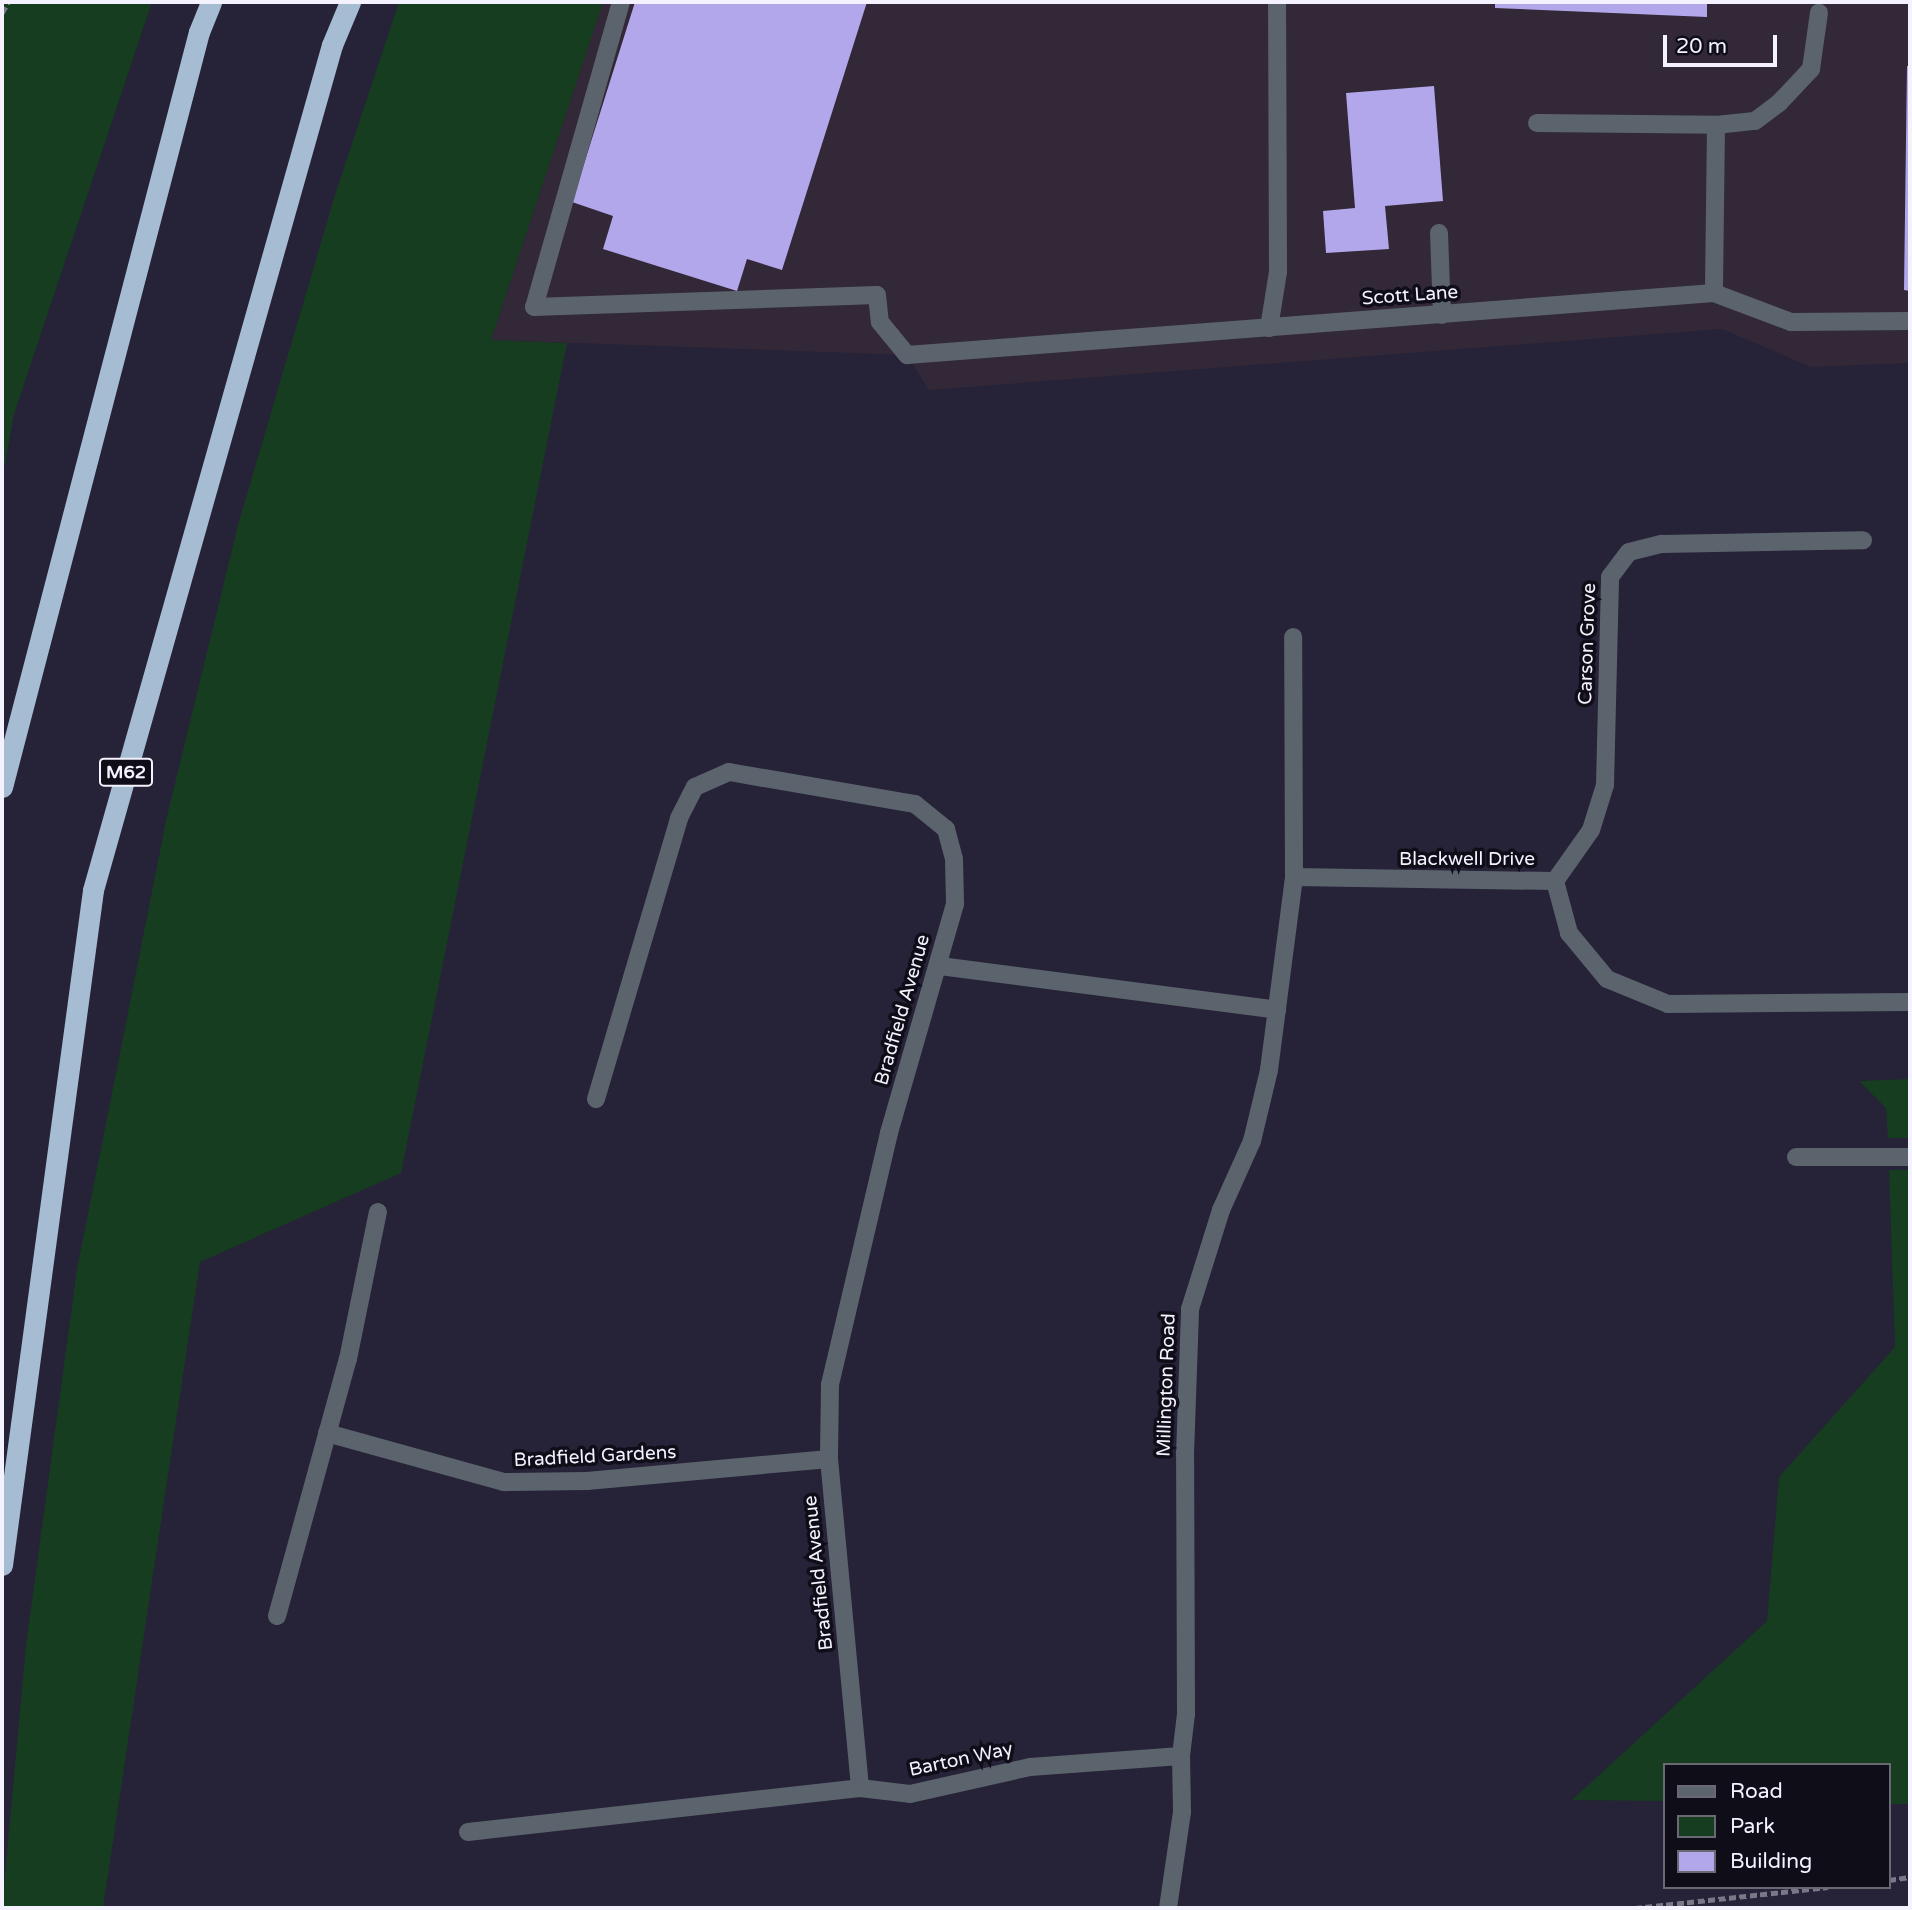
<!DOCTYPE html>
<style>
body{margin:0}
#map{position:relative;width:1912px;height:1910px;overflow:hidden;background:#262238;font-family:"Varela Round",sans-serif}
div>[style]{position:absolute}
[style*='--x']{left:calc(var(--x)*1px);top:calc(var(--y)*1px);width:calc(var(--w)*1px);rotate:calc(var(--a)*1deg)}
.industrial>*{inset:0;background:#332837}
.green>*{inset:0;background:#163d1f}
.building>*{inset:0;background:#b3a7ec}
.path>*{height:4.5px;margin-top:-2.25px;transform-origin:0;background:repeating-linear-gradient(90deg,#7a7789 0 7px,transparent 0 10.5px)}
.minor>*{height:18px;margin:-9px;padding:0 9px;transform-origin:9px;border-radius:9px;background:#5b646d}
.highway>*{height:21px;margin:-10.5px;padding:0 10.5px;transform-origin:10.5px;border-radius:10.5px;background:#a6bcd2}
span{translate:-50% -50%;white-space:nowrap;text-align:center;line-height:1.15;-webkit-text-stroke:7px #0f0d17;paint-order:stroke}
.shield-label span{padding:2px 5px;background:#0f0d17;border:2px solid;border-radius:5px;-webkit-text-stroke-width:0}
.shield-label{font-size:18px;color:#f3f2fe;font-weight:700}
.street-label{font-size:19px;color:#f3f2fe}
.frame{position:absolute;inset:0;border:4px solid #f3f2fe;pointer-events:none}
.legend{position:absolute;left:1663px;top:1763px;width:228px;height:126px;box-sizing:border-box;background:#0f0d17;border:2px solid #6a6973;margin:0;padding:9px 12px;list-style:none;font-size:21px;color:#f3f2fe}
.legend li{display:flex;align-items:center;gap:14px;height:35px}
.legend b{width:35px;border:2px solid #6a6973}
.scale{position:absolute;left:1663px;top:35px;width:114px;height:32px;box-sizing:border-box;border:4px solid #f3f2fe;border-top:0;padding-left:9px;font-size:21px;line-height:24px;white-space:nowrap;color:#f3f2fe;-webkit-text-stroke:5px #0f0d17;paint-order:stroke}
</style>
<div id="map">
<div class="industrial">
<i style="clip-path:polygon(603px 2px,1910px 2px,1910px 363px,1811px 367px,1722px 329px,929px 390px,907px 355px,491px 340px)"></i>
</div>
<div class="green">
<i style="clip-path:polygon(2px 2px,152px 2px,14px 414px,2px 480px)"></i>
<i style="clip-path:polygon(399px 2px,603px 2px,491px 340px,567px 343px,401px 1173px,200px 1262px,103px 1908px,2px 1908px,26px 1645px,77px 1269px,167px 816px,238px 525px,335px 195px)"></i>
<i style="clip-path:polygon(1910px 1079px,1910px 1138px,1888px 1138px,1886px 1108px,1859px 1081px)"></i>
<i style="clip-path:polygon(1889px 1170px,1910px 1170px,1910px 1804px,1889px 1804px,1889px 1765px,1665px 1765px,1665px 1801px,1572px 1800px,1767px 1621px,1779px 1477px,1895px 1347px)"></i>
</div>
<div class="building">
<i style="clip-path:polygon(635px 2px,867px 2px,782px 270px,747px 259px,737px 291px,603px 249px,613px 216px,572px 202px)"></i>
<i style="clip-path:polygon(1495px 2px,1707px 2px,1707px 17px,1495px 8px)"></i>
<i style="clip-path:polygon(1907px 66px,1910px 66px,1910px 291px,1904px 290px)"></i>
<i style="clip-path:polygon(1434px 86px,1443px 201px,1385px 206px,1389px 249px,1326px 253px,1323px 211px,1355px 208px,1346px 93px)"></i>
</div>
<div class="path">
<i style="--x:2;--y:13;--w:13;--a:-61"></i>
<i style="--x:1889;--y:1880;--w:21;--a:-8"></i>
<i style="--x:1635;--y:1908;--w:194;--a:-6.2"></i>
</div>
<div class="minor">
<i style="--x:621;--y:2;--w:317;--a:105.9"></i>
<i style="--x:534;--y:307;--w:343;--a:-2"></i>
<i style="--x:877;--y:295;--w:27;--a:84"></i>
<i style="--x:880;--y:322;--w:43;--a:50.7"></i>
<i style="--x:907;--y:355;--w:809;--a:-4.39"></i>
<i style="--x:1714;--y:293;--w:82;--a:20.6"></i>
<i style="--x:1791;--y:322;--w:119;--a:-0.5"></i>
<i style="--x:1537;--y:123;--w:179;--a:0.6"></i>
<i style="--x:1716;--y:125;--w:168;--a:90.7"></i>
<i style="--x:1716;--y:125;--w:39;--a:-6"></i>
<i style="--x:1755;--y:121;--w:30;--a:-37"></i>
<i style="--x:1779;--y:103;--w:47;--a:-46.7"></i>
<i style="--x:1811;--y:69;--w:57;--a:-81.9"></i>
<i style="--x:1439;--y:233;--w:82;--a:87.9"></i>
<i style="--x:1269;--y:328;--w:57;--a:-80.9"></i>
<i style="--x:1278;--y:272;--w:270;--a:-90.2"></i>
<i style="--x:1294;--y:877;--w:261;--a:0.9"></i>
<i style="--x:1555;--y:881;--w:62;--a:-54.8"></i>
<i style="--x:1591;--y:830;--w:47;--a:-72.7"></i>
<i style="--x:1605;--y:785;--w:208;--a:-88.6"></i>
<i style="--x:1610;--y:577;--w:31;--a:-53"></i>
<i style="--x:1629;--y:552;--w:34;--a:-14"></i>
<i style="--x:1662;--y:544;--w:201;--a:-1.1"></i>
<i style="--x:1555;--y:881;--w:54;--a:74.9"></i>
<i style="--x:1569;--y:933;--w:60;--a:50.4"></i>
<i style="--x:1607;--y:979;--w:66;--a:22.3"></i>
<i style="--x:1668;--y:1004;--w:242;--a:-0.5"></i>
<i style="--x:940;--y:966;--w:340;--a:7.4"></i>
<i style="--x:596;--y:1099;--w:293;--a:-73.5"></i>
<i style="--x:679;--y:818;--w:35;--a:-63"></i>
<i style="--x:695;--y:787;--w:37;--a:-24"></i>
<i style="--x:729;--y:772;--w:189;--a:9.8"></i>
<i style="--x:915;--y:804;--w:40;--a:39"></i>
<i style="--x:946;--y:829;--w:31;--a:75"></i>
<i style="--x:954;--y:859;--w:45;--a:88.7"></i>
<i style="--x:955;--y:904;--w:238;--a:106.1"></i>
<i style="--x:889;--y:1133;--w:259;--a:103.2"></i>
<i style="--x:830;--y:1385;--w:74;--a:90.8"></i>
<i style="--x:829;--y:1459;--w:330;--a:84.6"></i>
<i style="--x:1796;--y:1157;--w:114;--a:0"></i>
<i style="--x:327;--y:1433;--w:184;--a:15.5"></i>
<i style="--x:504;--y:1482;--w:83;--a:-0.7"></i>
<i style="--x:587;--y:1481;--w:243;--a:-5.2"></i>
<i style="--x:277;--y:1616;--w:267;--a:-74.6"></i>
<i style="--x:348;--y:1359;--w:150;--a:-78.5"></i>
<i style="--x:468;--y:1832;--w:394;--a:-6.4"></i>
<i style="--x:860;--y:1788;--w:50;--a:6.8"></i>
<i style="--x:910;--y:1794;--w:123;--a:-12.7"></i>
<i style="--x:1030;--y:1767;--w:151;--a:-4.2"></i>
<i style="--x:1168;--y:1908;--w:97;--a:-81.7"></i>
<i style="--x:1182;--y:1812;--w:56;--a:-91"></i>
<i style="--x:1181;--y:1756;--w:42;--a:-83.2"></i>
<i style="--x:1186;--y:1714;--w:259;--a:-90.2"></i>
<i style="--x:1185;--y:1455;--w:146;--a:-88"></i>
<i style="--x:1190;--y:1309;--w:104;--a:-72.6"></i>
<i style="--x:1221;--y:1210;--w:76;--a:-65.8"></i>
<i style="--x:1252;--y:1141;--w:73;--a:-76.5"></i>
<i style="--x:1269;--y:1070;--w:195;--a:-82.6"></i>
<i style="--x:1294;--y:877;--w:240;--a:-90.2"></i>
</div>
<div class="highway">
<i style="--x:2;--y:787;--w:780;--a:-75.38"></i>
<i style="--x:199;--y:32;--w:32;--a:-68"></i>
<i style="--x:2;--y:1565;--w:681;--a:-82.32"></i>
<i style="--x:93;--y:890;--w:878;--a:-74.21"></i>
<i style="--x:332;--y:45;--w:47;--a:-67.3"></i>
</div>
<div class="shield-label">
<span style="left:126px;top:772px">M62</span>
</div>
<div class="street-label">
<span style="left:1410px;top:296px;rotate:-4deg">Scott Lane</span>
<span style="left:1588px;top:644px;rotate:-88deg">Carson Grove</span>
<span style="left:1467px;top:860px">Blackwell Drive</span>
<span style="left:903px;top:1010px;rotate:-74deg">Bradfield Avenue</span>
<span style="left:1167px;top:1385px;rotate:-88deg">Millington Road</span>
<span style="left:595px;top:1457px;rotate:-3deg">Bradfield Gardens</span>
<span style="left:819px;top:1573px;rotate:-96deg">Bradfield Avenue</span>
<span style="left:961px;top:1760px;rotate:-12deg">Barton Way</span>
</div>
<div class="frame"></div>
<ul class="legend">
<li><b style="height:9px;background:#5b646d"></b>Road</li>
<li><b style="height:19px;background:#163d1f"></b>Park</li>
<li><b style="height:19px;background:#b3a7ec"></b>Building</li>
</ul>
<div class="scale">20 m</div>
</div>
